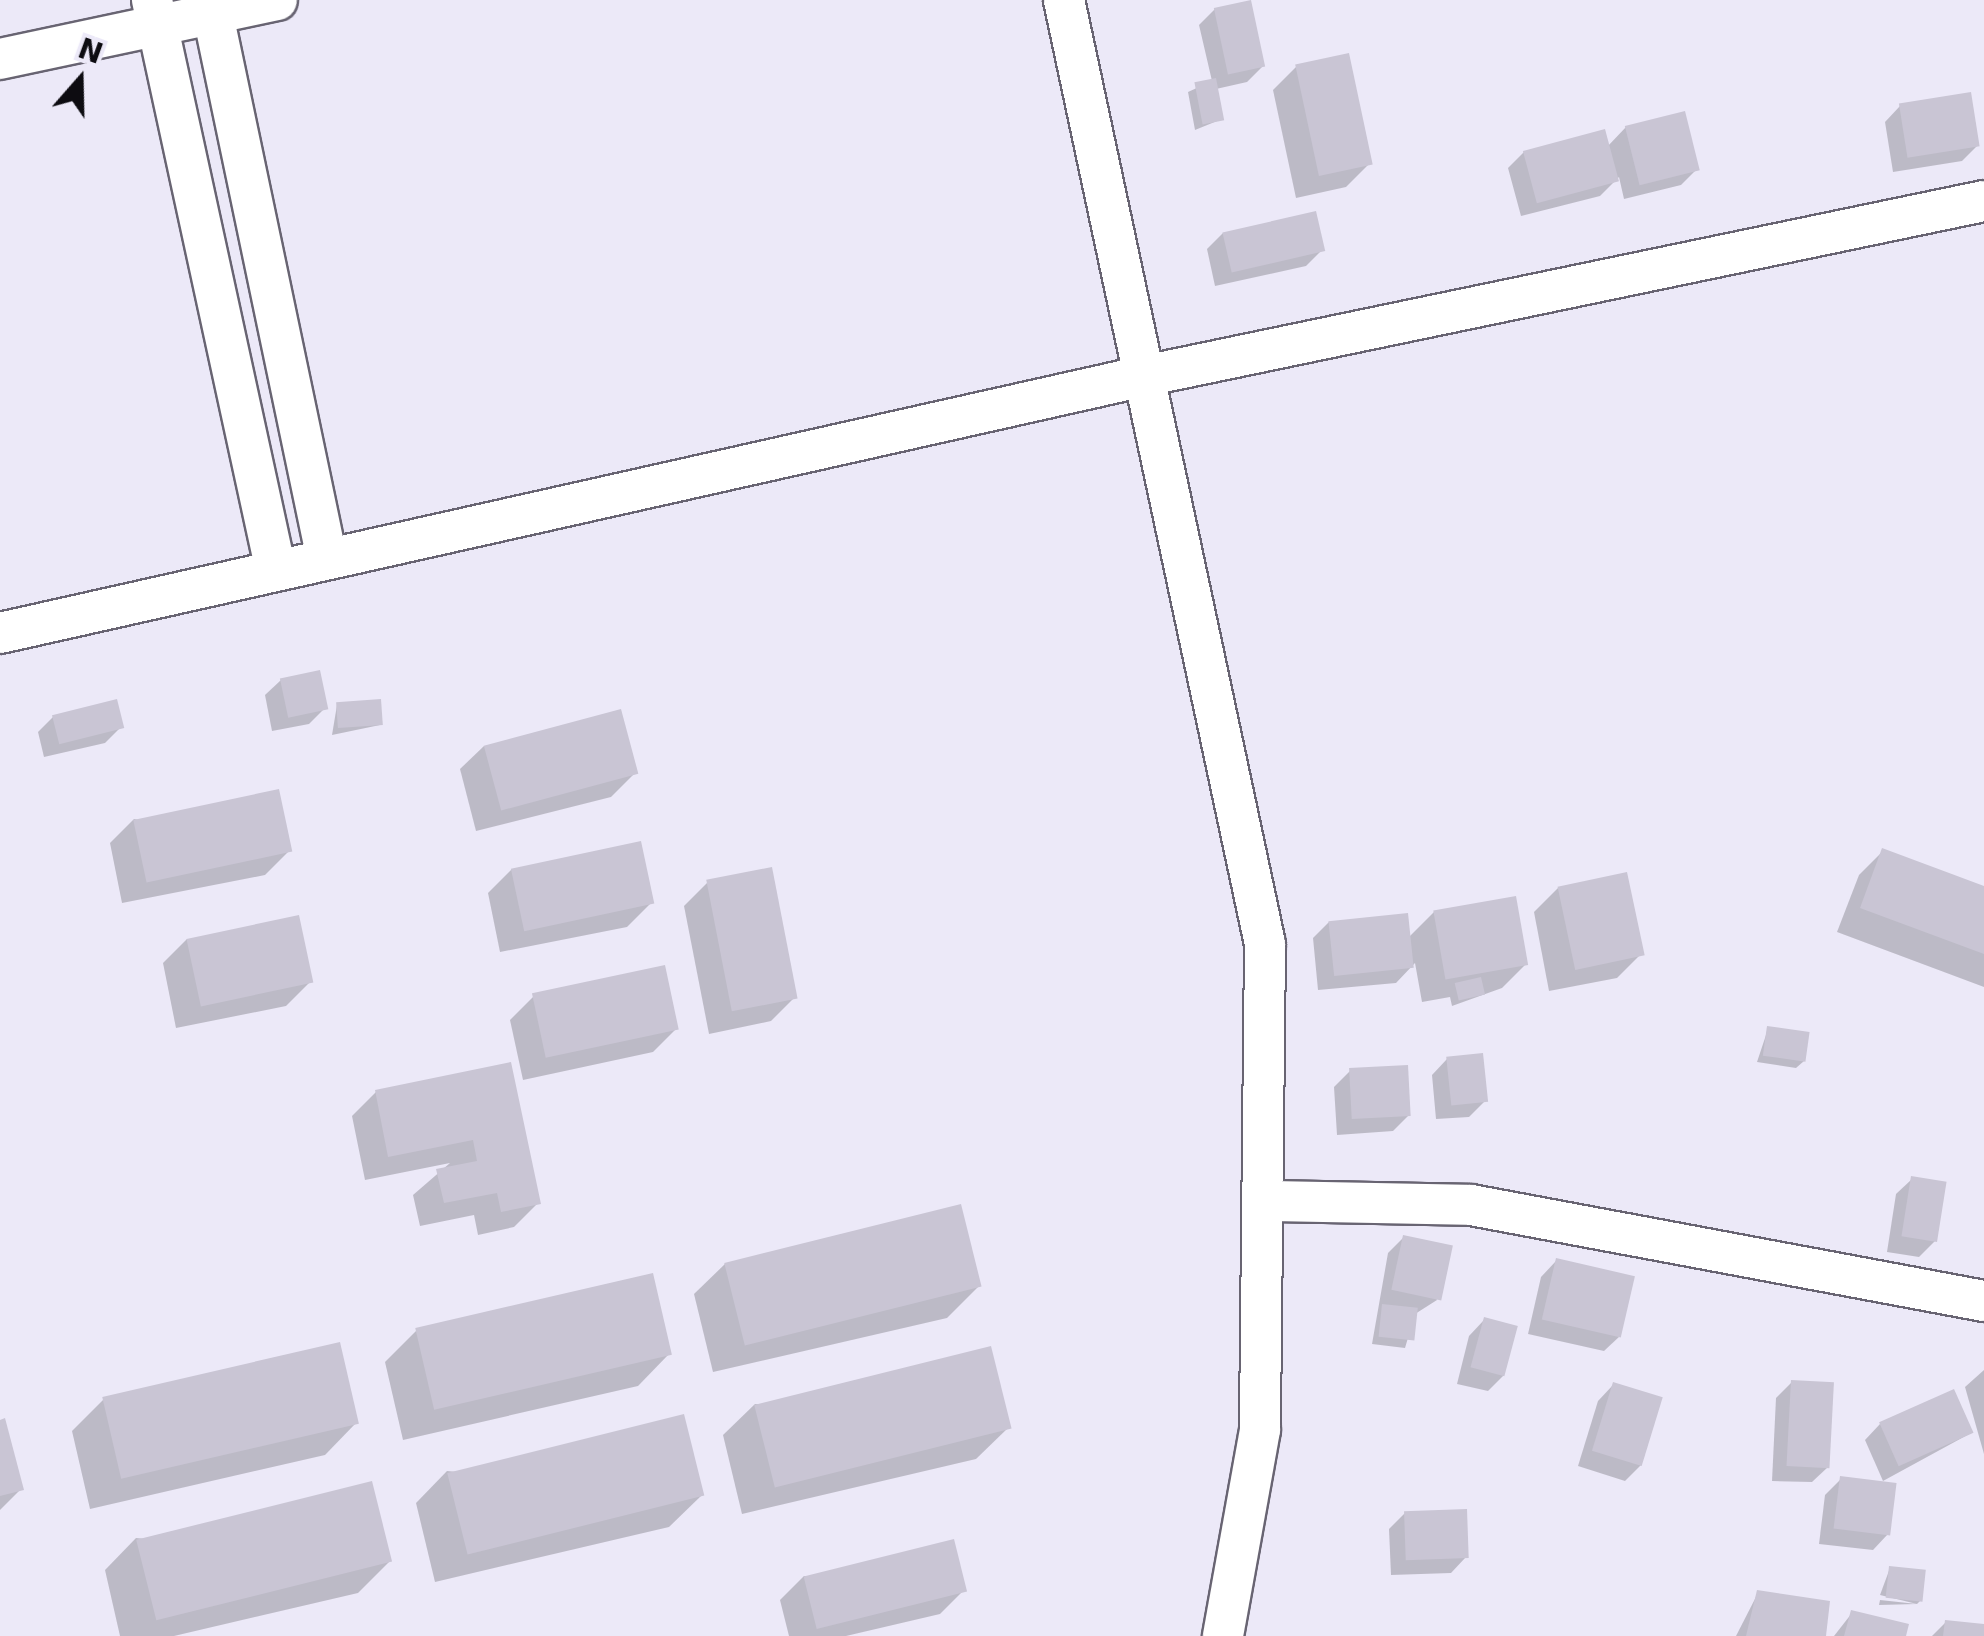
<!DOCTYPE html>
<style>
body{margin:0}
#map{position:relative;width:1984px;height:1636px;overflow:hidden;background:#ece9f8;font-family:"DejaVu Sans",sans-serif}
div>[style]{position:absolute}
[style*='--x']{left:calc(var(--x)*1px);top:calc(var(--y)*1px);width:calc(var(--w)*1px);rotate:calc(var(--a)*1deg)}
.shadow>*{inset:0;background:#0003}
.building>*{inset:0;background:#c9c5d4;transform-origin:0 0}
.roads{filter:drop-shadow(2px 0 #686472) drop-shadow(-2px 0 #686472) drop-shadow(0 2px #686472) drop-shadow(0 -2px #686472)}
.minor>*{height:40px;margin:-20px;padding:0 20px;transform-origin:20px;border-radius:20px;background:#fff}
span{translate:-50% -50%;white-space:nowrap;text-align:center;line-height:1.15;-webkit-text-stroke:9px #ece9f8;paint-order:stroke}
.north{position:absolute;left:30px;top:30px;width:100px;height:100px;-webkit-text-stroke:8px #ece9f8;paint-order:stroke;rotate:20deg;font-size:28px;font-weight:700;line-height:40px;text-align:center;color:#0d0c11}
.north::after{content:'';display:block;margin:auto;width:35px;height:45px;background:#0d0c11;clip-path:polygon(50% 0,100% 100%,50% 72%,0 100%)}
</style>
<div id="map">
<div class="shadow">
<i style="clip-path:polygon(1215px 9px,1262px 67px,1247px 82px,1216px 89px,1222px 119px,1195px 130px,1188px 92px,1212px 81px,1199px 25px)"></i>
<i style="clip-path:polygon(1297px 66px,1370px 163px,1346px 187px,1296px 198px,1273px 90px)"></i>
<i style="clip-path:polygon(1900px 106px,1978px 145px,1962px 161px,1893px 172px,1885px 122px)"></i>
<i style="clip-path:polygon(1626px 127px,1697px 169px,1681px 185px,1624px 199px,1619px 177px,1600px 196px,1521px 216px,1508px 168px,1524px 152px,1607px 147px)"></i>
<i style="clip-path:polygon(1223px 233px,1322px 250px,1306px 266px,1215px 286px,1207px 249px)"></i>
<i style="clip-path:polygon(281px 680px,325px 708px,309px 724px,272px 731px,265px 695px)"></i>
<i style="clip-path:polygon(337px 705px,380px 725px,332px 735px)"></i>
<i style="clip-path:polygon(54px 716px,121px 727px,105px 743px,44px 757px,38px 732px)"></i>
<i style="clip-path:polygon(484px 746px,635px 773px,611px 797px,476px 831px,460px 769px)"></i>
<i style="clip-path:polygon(134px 819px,289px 851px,265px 875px,122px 903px,110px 843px)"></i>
<i style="clip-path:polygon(1883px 851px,1984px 889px,1984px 987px,1837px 932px,1859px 875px)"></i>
<i style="clip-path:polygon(512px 869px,651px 903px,627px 927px,500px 952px,488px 893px)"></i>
<i style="clip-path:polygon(708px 882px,795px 997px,771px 1021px,709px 1034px,684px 906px)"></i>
<i style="clip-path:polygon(1558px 888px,1641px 954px,1617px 978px,1549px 991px,1534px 912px)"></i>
<i style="clip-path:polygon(1434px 912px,1526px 964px,1502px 988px,1452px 1006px,1450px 997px,1422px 1002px,1415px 963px,1396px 983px,1318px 990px,1313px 938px,1329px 922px,1408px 938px)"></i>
<i style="clip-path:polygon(187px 939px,310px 982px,286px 1006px,176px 1028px,163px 963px)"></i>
<i style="clip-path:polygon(534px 996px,677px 1028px,653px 1052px,523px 1080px,510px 1020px)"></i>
<i style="clip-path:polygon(1768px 1029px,1804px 1061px,1796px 1068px,1757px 1062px)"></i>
<i style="clip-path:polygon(1447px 1059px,1485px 1101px,1469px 1117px,1436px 1119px,1432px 1075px)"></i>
<i style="clip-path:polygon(509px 1065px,538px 1203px,514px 1227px,478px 1235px,474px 1215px,420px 1226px,413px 1195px,450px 1163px,365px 1180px,352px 1116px,376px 1092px)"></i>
<i style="clip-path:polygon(1350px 1071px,1409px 1115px,1393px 1131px,1337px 1135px,1334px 1087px)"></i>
<i style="clip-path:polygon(1912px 1179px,1935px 1241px,1919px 1257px,1887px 1252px,1896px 1194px)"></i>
<i style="clip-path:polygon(1404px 1237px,1437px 1300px,1415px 1314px,1405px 1348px,1372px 1344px,1388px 1253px)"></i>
<i style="clip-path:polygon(1556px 1261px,1620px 1336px,1604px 1351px,1528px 1334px,1541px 1277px)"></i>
<i style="clip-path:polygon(726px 1263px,979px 1286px,947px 1318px,713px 1372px,694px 1294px)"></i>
<i style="clip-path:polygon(1484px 1320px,1504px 1375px,1488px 1391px,1457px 1384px,1469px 1336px)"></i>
<i style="clip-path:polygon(416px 1331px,669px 1354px,638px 1386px,403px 1440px,385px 1362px)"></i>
<i style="clip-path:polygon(1984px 1370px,1984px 1454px,1965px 1387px)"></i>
<i style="clip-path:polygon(1792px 1382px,1828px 1467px,1812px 1482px,1772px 1481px,1776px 1398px)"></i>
<i style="clip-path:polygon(1613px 1385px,1641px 1465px,1625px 1481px,1578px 1466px,1598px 1401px)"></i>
<i style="clip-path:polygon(103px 1400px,356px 1423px,325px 1455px,90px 1509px,72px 1431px)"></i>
<i style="clip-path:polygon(755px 1404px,1008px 1428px,976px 1459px,742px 1514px,723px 1435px)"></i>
<i style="clip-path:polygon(0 1422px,21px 1489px,0 1510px)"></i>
<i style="clip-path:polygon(1880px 1424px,1971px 1433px,1883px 1481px,1865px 1440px)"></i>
<i style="clip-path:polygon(447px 1471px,701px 1496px,669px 1527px,435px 1582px,416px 1503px)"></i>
<i style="clip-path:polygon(1841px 1479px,1888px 1534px,1873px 1550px,1819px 1544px,1825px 1495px)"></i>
<i style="clip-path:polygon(1405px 1513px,1466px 1557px,1451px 1573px,1391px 1575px,1389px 1529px)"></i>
<i style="clip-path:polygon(136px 1538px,389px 1562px,358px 1593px,174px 1636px,120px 1636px,105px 1570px)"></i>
<i style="clip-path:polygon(1890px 1568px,1920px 1601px,1917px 1604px,1880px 1595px)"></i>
<i style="clip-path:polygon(804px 1576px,964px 1590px,940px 1614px,846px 1636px,789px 1636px,780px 1600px)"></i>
<i style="clip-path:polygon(1758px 1593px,1823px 1636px,1736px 1636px)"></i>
<i style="clip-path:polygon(1880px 1600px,1917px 1604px,1879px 1605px)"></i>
<i style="clip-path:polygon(1852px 1613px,1904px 1636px,1834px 1636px)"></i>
<i style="clip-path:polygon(1945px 1623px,1984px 1627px,1984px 1636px,1932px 1636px)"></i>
</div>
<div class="building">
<i style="left:1251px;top:0;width:68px;height:38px;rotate:78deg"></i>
<i style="left:1349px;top:53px;width:114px;height:55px;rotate:78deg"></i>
<i style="left:1216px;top:78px;width:43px;height:22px;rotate:79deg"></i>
<i style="left:1971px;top:92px;width:55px;height:73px;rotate:81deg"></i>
<i style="left:1685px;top:111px;width:61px;height:62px;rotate:76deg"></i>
<i style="left:1605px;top:129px;width:54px;height:85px;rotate:75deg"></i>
<i style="left:1316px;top:211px;width:41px;height:96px;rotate:77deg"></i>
<i style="left:320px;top:670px;width:40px;height:41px;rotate:78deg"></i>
<i style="left:117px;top:699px;width:30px;height:67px;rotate:76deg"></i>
<i style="left:381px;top:699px;width:26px;height:45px;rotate:86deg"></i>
<i style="left:621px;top:709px;width:67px;height:142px;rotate:75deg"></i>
<i style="left:279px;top:789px;width:64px;height:149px;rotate:78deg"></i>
<i style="left:641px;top:841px;width:64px;height:133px;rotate:78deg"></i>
<i style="clip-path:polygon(1882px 848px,1984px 886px,1984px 954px,1860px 908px)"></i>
<i style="left:772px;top:867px;width:134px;height:67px;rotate:79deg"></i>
<i style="left:1627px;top:872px;width:85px;height:71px;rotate:78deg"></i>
<i style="left:1516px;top:896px;width:70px;height:84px;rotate:80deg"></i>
<i style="left:1408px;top:913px;width:55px;height:80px;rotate:84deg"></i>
<i style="left:299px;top:915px;width:69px;height:115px;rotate:78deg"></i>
<i style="left:665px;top:965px;width:66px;height:136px;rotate:78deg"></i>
<i style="left:1481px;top:977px;width:18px;height:27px;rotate:77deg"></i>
<i style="left:1767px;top:1026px;width:43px;height:30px;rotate:8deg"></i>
<i style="left:1483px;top:1053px;width:49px;height:37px;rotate:84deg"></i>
<i style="clip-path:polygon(511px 1062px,541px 1204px,501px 1212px,497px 1193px,444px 1203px,436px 1169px,477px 1161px,473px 1140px,388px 1157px,375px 1090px)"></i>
<i style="left:1408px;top:1065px;width:51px;height:59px;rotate:87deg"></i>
<i style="left:1911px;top:1176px;width:36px;height:61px;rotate:9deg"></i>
<i style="left:961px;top:1204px;width:85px;height:244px;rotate:76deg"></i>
<i style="left:1403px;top:1235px;width:51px;height:56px;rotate:12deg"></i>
<i style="left:1556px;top:1258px;width:81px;height:63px;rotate:13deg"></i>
<i style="left:653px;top:1273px;width:84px;height:244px;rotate:77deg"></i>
<i style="left:1382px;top:1304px;width:36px;height:33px;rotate:6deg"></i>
<i style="left:1484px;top:1317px;width:35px;height:52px;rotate:15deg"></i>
<i style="left:340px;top:1342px;width:84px;height:244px;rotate:77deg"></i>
<i style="left:991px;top:1346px;width:85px;height:244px;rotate:76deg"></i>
<i style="left:1791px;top:1380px;width:43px;height:86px;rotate:3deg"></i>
<i style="left:1613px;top:1382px;width:52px;height:72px;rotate:17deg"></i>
<i style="left:1954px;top:1389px;width:48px;height:82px;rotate:66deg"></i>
<i style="left:684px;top:1414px;width:84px;height:244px;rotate:76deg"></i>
<i style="clip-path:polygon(5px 1418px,24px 1490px,0 1496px,0 1420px)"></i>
<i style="left:1840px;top:1476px;width:57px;height:53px;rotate:7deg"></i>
<i style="left:372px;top:1481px;width:83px;height:243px;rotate:76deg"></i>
<i style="left:1467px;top:1509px;width:49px;height:63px;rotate:88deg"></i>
<i style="left:954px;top:1539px;width:54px;height:155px;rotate:76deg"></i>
<i style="left:1889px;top:1566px;width:37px;height:32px;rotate:6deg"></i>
<i style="clip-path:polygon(1757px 1590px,1830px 1601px,1826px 1636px,1746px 1636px)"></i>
<i style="clip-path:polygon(1851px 1610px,1909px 1624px,1906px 1636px,1844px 1636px)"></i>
<i style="clip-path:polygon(1945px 1620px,1984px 1624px,1984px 1636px,1943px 1636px)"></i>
</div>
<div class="roads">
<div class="minor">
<i style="--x:152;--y:0;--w:584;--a:77.75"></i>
<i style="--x:210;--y:0;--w:571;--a:78.18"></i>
<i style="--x:1064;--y:0;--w:965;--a:77.98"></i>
<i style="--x:1265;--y:944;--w:486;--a:90.6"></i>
<i style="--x:1260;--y:1430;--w:209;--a:100.2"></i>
<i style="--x:0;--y:59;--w:283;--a:-12"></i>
<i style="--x:0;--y:633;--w:1173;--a:-12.66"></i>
<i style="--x:1144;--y:376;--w:858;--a:-11.77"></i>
<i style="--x:1266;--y:1201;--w:205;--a:1.1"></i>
<i style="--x:1471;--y:1205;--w:522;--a:10.6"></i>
</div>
</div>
<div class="north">N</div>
</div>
